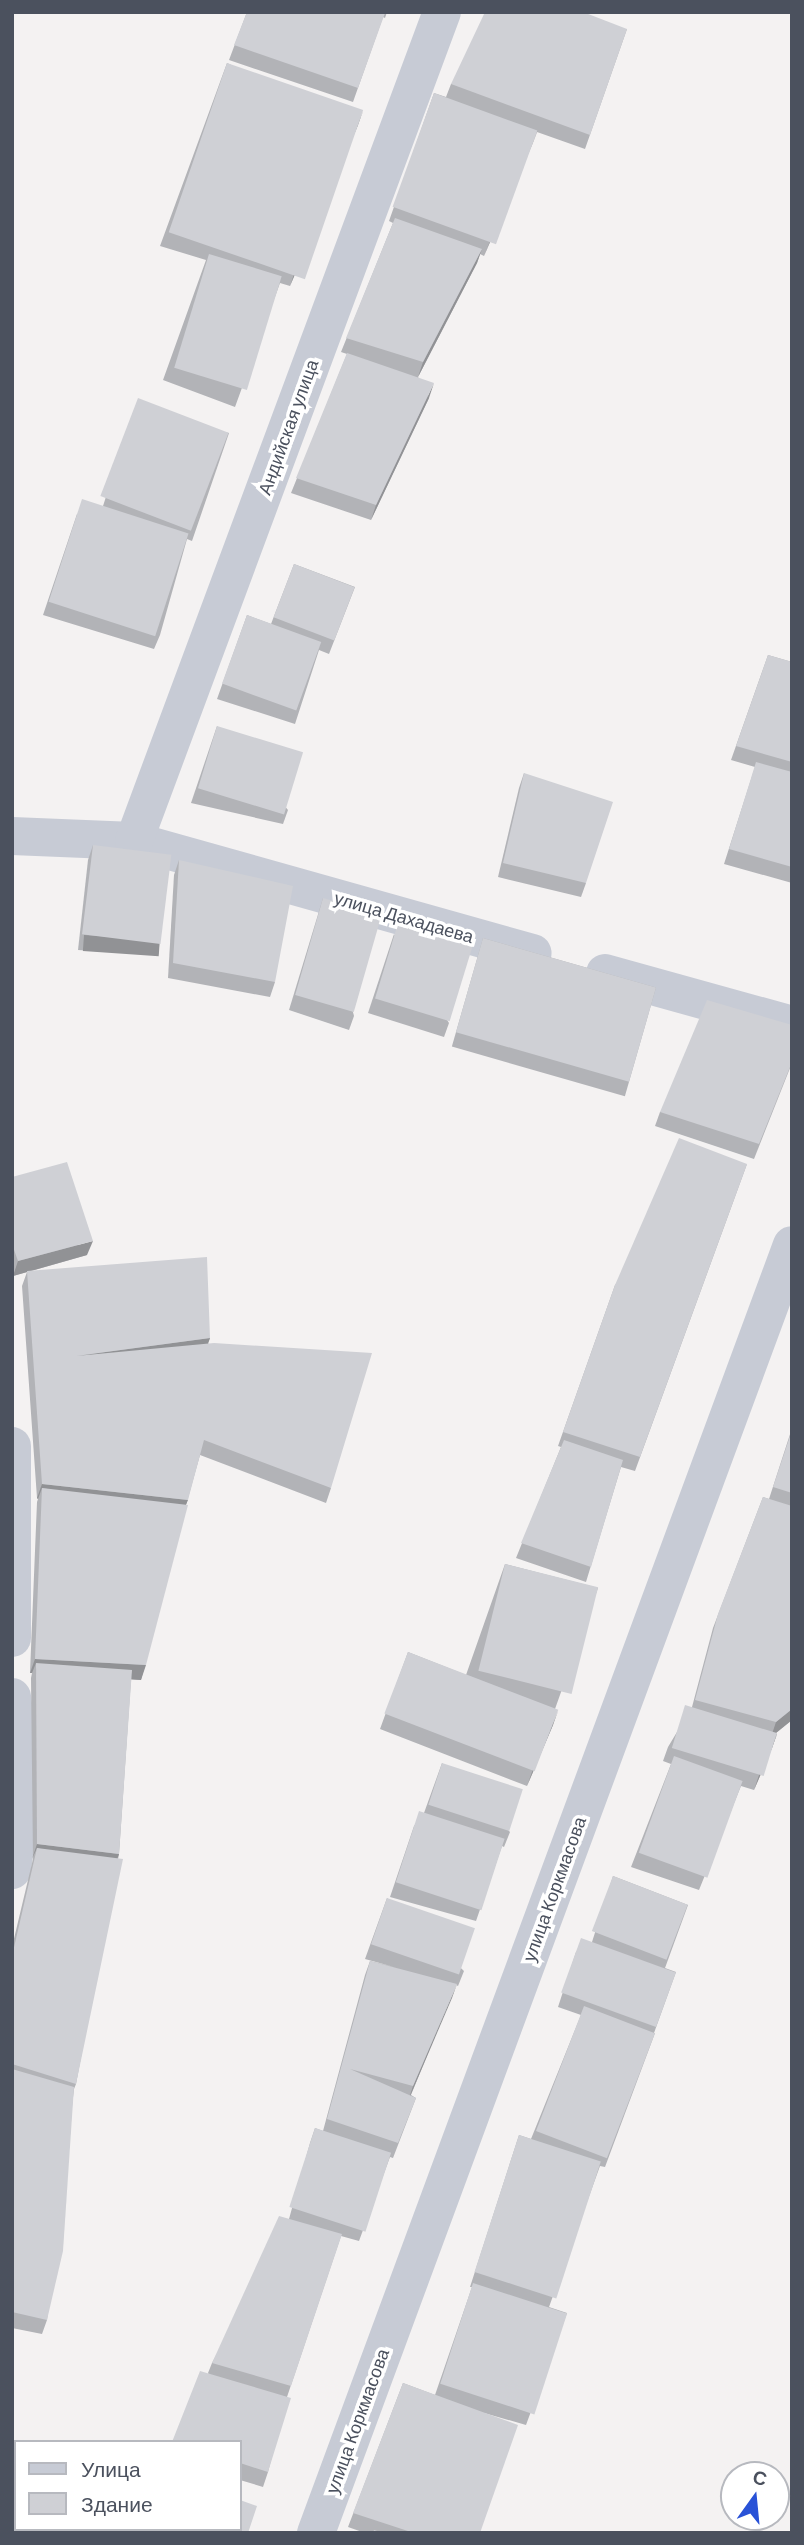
<!DOCTYPE html>
<meta charset="utf-8">
<style>
body{margin:0}
#map{position:relative;width:804px;height:2545px;overflow:hidden;background:#f4f2f2;font-family:Barlow,sans-serif}
div>[style]{position:absolute}
[style*='--x']{left:calc(var(--x)*1px);top:calc(var(--y)*1px);width:calc(var(--w)*1px);rotate:calc(var(--a)*1deg)}
.minor>*{height:38px;margin:-19px;padding:0 19px;transform-origin:19px;border-radius:19px;background:#c7cbd5}
.wall>*{inset:0;background:#b2b3b7;transform-origin:0 0}
.shaded-wall>*{inset:0;background:#919295;transform-origin:0 0}
.building>*{inset:0;background:#cfd0d5;transform-origin:0 0}
span{translate:-50% -50%;white-space:nowrap;text-align:center;line-height:1.15;-webkit-text-stroke:7px #fff;paint-order:stroke}
.street-label{font-size:18px;color:#4b515e}
.frame{position:absolute;inset:0;border:14px solid #4b515e;pointer-events:none}
.legend{position:absolute;left:14px;top:2440px;width:228px;height:91px;box-sizing:border-box;background:#fff;border:2px solid #b7b9bf;margin:0;padding:9px 12px;list-style:none;font-size:21px;color:#4b515e}
.legend li{display:flex;align-items:center;gap:14px;height:35px}
.legend b{width:35px;border:2px solid #b7b9bf}
.north{position:absolute;left:720px;top:2461px;width:70px;height:70px;box-sizing:border-box;background:#fff;border:2px solid #b7b9bf;border-radius:50%;rotate:15deg;font-size:19px;font-weight:700;line-height:28px;text-align:center;color:#4b515e}
.north::after{content:'';display:block;margin:auto;width:24px;height:32px;background:#2952d7;clip-path:polygon(50% 0,100% 100%,50% 72%,0 100%)}
</style>
<div id="map">
<div class="minor">
<i style="--x:12;--y:836;--w:122;--a:2.3"></i>
<i style="--x:134;--y:841;--w:414;--a:15.7"></i>
<i style="--x:134;--y:841;--w:884;--a:-69.62"></i>
<i style="--x:605;--y:973;--w:194;--a:15.5"></i>
<i style="--x:12;--y:1446;--w:192;--a:90"></i>
<i style="--x:12;--y:1697;--w:85;--a:81.9"></i>
<i style="--x:24;--y:1781;--w:90;--a:97.7"></i>
<i style="--x:316;--y:2533;--w:1373;--a:-69.72"></i>
</div>
<div class="wall">
<i style="clip-path:polygon(247px 12px,387px 12px,385px 18px,383px 17px,353px 102px,229px 60px)"></i>
<i style="clip-path:polygon(627px 29px,585px 149px,537px 132px,484px 256px,480px 254px,477px 263px,418px 377px,429px 398px,371px 520px,291px 493px,347px 354px,341px 352px,393px 223px,389px 221px,434px 93px,446px 97px,451px 84px)"></i>
<i style="clip-path:polygon(227px 63px,358px 125px,290px 286px,280px 283px,235px 407px,163px 380px,206px 260px,160px 246px)"></i>
<i style="clip-path:polygon(133px 413px,229px 433px,192px 541px,187px 539px,160px 635px,154px 649px,43px 615px,77px 514px,103px 506px)"></i>
<i style="clip-path:polygon(294px 564px,355px 587px,329px 654px,319px 650px,295px 724px,217px 699px,247px 615px,271px 624px)"></i>
<i style="clip-path:polygon(768px 655px,792px 662px,792px 883px,724px 864px,755px 767px,731px 760px)"></i>
<i style="clip-path:polygon(217px 726px,288px 810px,283px 824px,191px 803px)"></i>
<i style="clip-path:polygon(524px 773px,586px 883px,581px 897px,498px 877px,519px 788px)"></i>
<i style="clip-path:polygon(93px 845px,155px 955px,78px 950px,88px 860px)"></i>
<i style="clip-path:polygon(179px 860px,275px 982px,270px 997px,168px 978px,174px 875px)"></i>
<i style="clip-path:polygon(323px 898px,354px 1016px,349px 1030px,289px 1010px)"></i>
<i style="clip-path:polygon(394px 934px,449px 1023px,444px 1037px,368px 1013px)"></i>
<i style="left:483px;top:938px;width:180px;height:113px;rotate:16deg"></i>
<i style="clip-path:polygon(792px 1063px,754px 1159px,655px 1126px,660px 1112px)"></i>
<i style="clip-path:polygon(747px 1164px,635px 1471px,621px 1467px,586px 1582px,516px 1558px,561px 1447px,558px 1446px,615px 1285px)"></i>
<i style="clip-path:polygon(12px 1177px,87px 1255px,31px 1271px,210px 1338px,208px 1343px,331px 1488px,326px 1503px,200px 1455px,186px 1505px,141px 1680px,131px 1679px,119px 1854px,76px 2084px,74px 2089px,47px 2320px,42px 2334px,12px 2328px,12px 1947px,33px 1859px,31px 1678px,32px 1673px,30px 1673px,37px 1502px,38px 1499px,37px 1498px,22px 1286px,27px 1272px,13px 1276px,12px 1274px)"></i>
<i style="clip-path:polygon(792px 1428px,792px 1720px,776px 1733px,777px 1734px,772px 1748px,754px 1790px,741px 1786px,699px 1890px,631px 1867px,671px 1764px,663px 1761px,668px 1747px,692px 1707px,713px 1628px,763px 1497px,769px 1499px)"></i>
<i style="clip-path:polygon(505px 1564px,598px 1588px,555px 1709px,553px 1725px,527px 1786px,380px 1729px,408px 1652px,466px 1675px)"></i>
<i style="clip-path:polygon(442px 1763px,510px 1832px,504px 1847px,502px 1846px,476px 1921px,390px 1897px,414px 1826px,424px 1813px)"></i>
<i style="clip-path:polygon(613px 1876px,688px 1905px,665px 1968px,676px 1972px,654px 2033px,655px 2033px,605px 2167px,600px 2166px,549px 2307px,567px 2313px,526px 2425px,484px 2413px,480px 2533px,365px 2533px,348px 2527px,403px 2383px,435px 2395px,472px 2287px,470px 2287px,519px 2135px,531px 2139px,581px 2015px,558px 2007px,576px 1952px,592px 1942px)"></i>
<i style="clip-path:polygon(387px 1898px,464px 1971px,458px 1986px,456px 1985px,411px 2095px,416px 2098px,393px 2158px,390px 2157px,359px 2241px,341px 2236px,287px 2397px,268px 2472px,263px 2487px,240px 2480px,240px 2442px,208px 2373px,212px 2363px,289px 2219px,310px 2143px,315px 2128px,323px 2131px,365px 1975px,370px 1961px,394px 1967px,365px 1959px)"></i>
</div>
<div class="shaded-wall">
<i style="clip-path:polygon(363px 111px,358px 125px,290px 286px,295px 271px)"></i>
<i style="clip-path:polygon(538px 130px,532px 145px,484px 256px,490px 241px)"></i>
<i style="clip-path:polygon(482px 249px,477px 263px,418px 377px,423px 362px)"></i>
<i style="clip-path:polygon(434px 383px,429px 398px,371px 520px,376px 505px)"></i>
<i style="left:84px;top:935px;width:76px;height:16px;rotate:4deg"></i>
<i style="clip-path:polygon(93px 1241px,87px 1255px,13px 1276px,18px 1261px)"></i>
<i style="clip-path:polygon(210px 1338px,205px 1352px,76px 1356px)"></i>
<i style="clip-path:polygon(42px 1484px,188px 1500px,182px 1514px,42px 1488px,38px 1499px,37px 1498px)"></i>
<i style="clip-path:polygon(35px 1659px,146px 1665px,141px 1680px,36px 1674px,36px 1663px,32px 1673px,30px 1673px)"></i>
<i style="clip-path:polygon(792px 1709px,792px 1720px,771px 1737px,776px 1722px)"></i>
<i style="clip-path:polygon(558px 1711px,553px 1725px,527px 1786px,532px 1772px)"></i>
<i style="clip-path:polygon(777px 1734px,772px 1748px,754px 1790px,759px 1775px)"></i>
<i style="clip-path:polygon(37px 1844px,119px 1854px,114px 1868px,37px 1848px,32px 1859px)"></i>
<i style="clip-path:polygon(457px 1984px,452px 1998px,408px 2101px,413px 2086px)"></i>
</div>
<div class="building">
<i style="clip-path:polygon(247px 12px,382px 12px,385px 13px,358px 88px,234px 45px)"></i>
<i style="clip-path:polygon(485px 12px,583px 12px,627px 29px,590px 135px,451px 84px)"></i>
<i style="left:227px;top:63px;width:144px;height:179px;rotate:19deg"></i>
<i style="left:434px;top:93px;width:110px;height:121px;rotate:20deg"></i>
<i style="clip-path:polygon(395px 218px,482px 249px,423px 362px,346px 338px)"></i>
<i style="left:209px;top:254px;width:76px;height:119px;rotate:17deg"></i>
<i style="clip-path:polygon(347px 353px,434px 383px,376px 505px,296px 478px)"></i>
<i style="left:138px;top:398px;width:97px;height:105px;rotate:21deg"></i>
<i style="left:82px;top:499px;width:112px;height:108px;rotate:18deg"></i>
<i style="left:294px;top:564px;width:65px;height:57px;rotate:21deg"></i>
<i style="left:247px;top:615px;width:79px;height:73px;rotate:20deg"></i>
<i style="clip-path:polygon(768px 655px,792px 662px,792px 762px,736px 746px)"></i>
<i style="left:217px;top:726px;width:90px;height:65px;rotate:17deg"></i>
<i style="clip-path:polygon(756px 762px,792px 772px,792px 867px,729px 849px)"></i>
<i style="clip-path:polygon(524px 773px,613px 802px,586px 883px,503px 863px)"></i>
<i style="left:93px;top:845px;width:79px;height:90px;rotate:7deg"></i>
<i style="clip-path:polygon(179px 860px,293px 886px,275px 982px,173px 963px)"></i>
<i style="left:323px;top:898px;width:61px;height:101px;rotate:16deg"></i>
<i style="left:399px;top:920px;width:78px;height:82px;rotate:17deg"></i>
<i style="left:483px;top:938px;width:180px;height:98px;rotate:16deg"></i>
<i style="clip-path:polygon(707px 1000px,792px 1025px,792px 1062px,759px 1144px,660px 1112px)"></i>
<i style="clip-path:polygon(679px 1138px,747px 1164px,640px 1457px,563px 1432px,615px 1285px)"></i>
<i style="clip-path:polygon(67px 1162px,93px 1241px,18px 1261px,12px 1244px,12px 1177px)"></i>
<i style="clip-path:polygon(207px 1257px,210px 1338px,76px 1356px,214px 1343px,372px 1353px,331px 1488px,204px 1440px,188px 1500px,42px 1484px,27px 1271px)"></i>
<i style="clip-path:polygon(792px 1430px,792px 1493px,773px 1487px)"></i>
<i style="clip-path:polygon(564px 1440px,623px 1460px,591px 1567px,521px 1543px)"></i>
<i style="clip-path:polygon(42px 1488px,188px 1505px,146px 1665px,35px 1659px)"></i>
<i style="clip-path:polygon(763px 1497px,792px 1506px,792px 1709px,776px 1722px,695px 1700px,718px 1614px)"></i>
<i style="left:505px;top:1564px;width:96px;height:110px;rotate:14deg"></i>
<i style="left:408px;top:1652px;width:161px;height:66px;rotate:21deg"></i>
<i style="clip-path:polygon(36px 1663px,132px 1670px,119px 1854px,37px 1844px)"></i>
<i style="left:685px;top:1705px;width:96px;height:45px;rotate:17deg"></i>
<i style="left:674px;top:1756px;width:73px;height:103px;rotate:20deg"></i>
<i style="left:442px;top:1763px;width:85px;height:44px;rotate:18deg"></i>
<i style="left:419px;top:1811px;width:90px;height:75px;rotate:18deg"></i>
<i style="clip-path:polygon(37px 1848px,123px 1859px,76px 2084px,12px 2064px,12px 1956px)"></i>
<i style="left:613px;top:1876px;width:80px;height:59px;rotate:21deg"></i>
<i style="left:387px;top:1898px;width:93px;height:49px;rotate:19deg"></i>
<i style="left:581px;top:1938px;width:101px;height:58px;rotate:20deg"></i>
<i style="clip-path:polygon(370px 1961px,457px 1984px,413px 2086px,350px 2069px,416px 2098px,398px 2143px,327px 2119px)"></i>
<i style="left:584px;top:2006px;width:76px;height:134px;rotate:21deg"></i>
<i style="clip-path:polygon(12px 2069px,74px 2087px,63px 2251px,47px 2320px,12px 2312px)"></i>
<i style="left:315px;top:2128px;width:80px;height:83px;rotate:18deg"></i>
<i style="left:519px;top:2135px;width:86px;height:144px;rotate:18deg"></i>
<i style="clip-path:polygon(279px 2216px,342px 2234px,291px 2386px,212px 2363px)"></i>
<i style="left:473px;top:2283px;width:99px;height:106px;rotate:18deg"></i>
<i style="clip-path:polygon(200px 2371px,291px 2398px,268px 2472px,240px 2463px,240px 2442px,172px 2442px)"></i>
<i style="clip-path:polygon(403px 2383px,518px 2425px,480px 2533px,414px 2533px,353px 2513px)"></i>
<i style="clip-path:polygon(12px 2482px,16px 2483px,16px 2498px,12px 2508px)"></i>
<i style="clip-path:polygon(240px 2500px,257px 2506px,248px 2533px,165px 2533px,167px 2529px,240px 2529px)"></i>
<i style="clip-path:polygon(374px 2530px,383px 2533px,373px 2533px)"></i>
</div>
<div class="street-label">
<span style="left:288px;top:427px;rotate:-70deg">Андийская улица</span>
<span style="left:404px;top:917px;rotate:16deg">улица Дахадаева</span>
<span style="left:554px;top:1889px;rotate:-70deg">улица Коркмасова</span>
<span style="left:357px;top:2421px;rotate:-70deg">улица Коркмасова</span>
</div>
<div class="frame"></div>
<ul class="legend">
<li><b style="height:9px;background:#c7cbd5"></b>Улица</li>
<li><b style="height:19px;background:#cfd0d5"></b>Здание</li>
</ul>
<div class="north">С</div>
</div>
